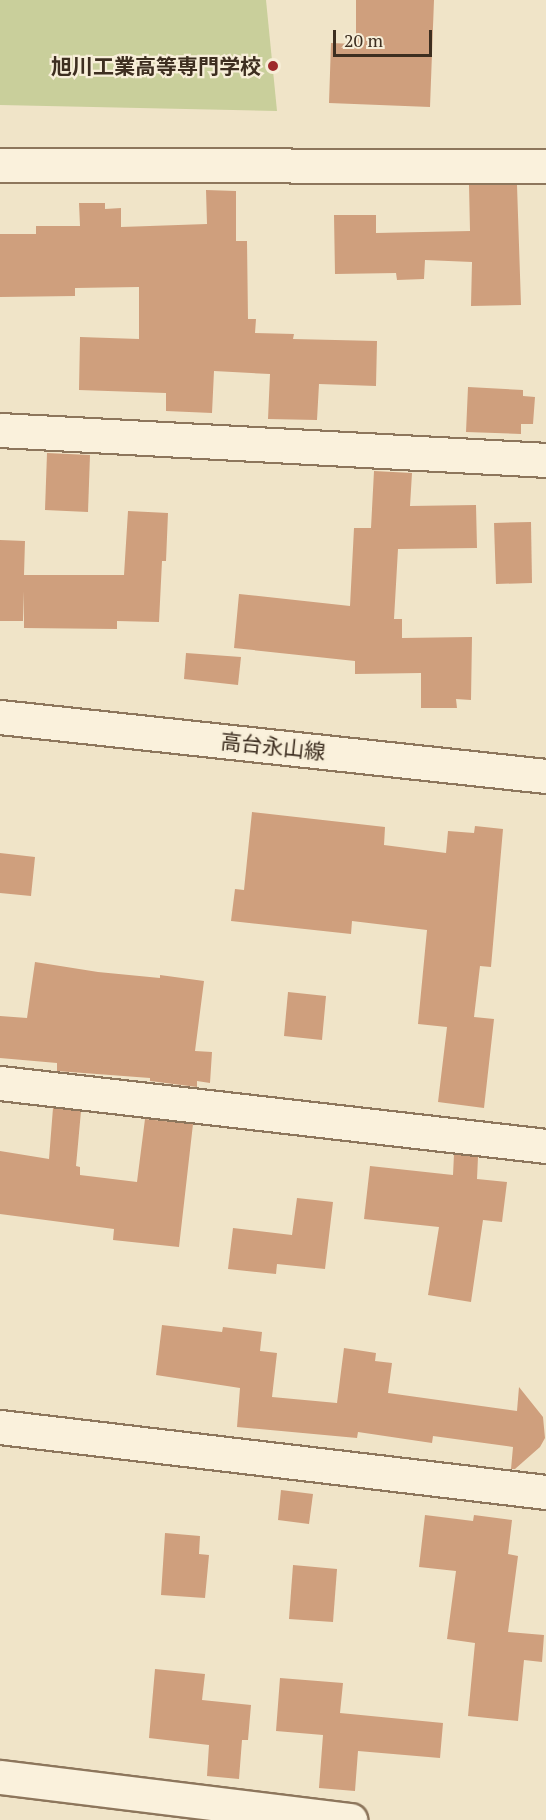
<!DOCTYPE html>
<meta charset="utf-8">
<style>
body{margin:0}
#map{position:relative;width:546px;height:1820px;overflow:hidden;background:#f0e4c8;font-family:"PT Serif","Noto Sans JP",serif}
div>[style]{position:absolute}
.green>*{inset:0;background:#c9cf9b}
.building>*{inset:0;background:#cf9f7d}
.roads{filter:drop-shadow(2px 0 #8d765c) drop-shadow(-2px 0 #8d765c) drop-shadow(0 2px #8d765c) drop-shadow(0 -2px #8d765c)}
.minor>*{height:33px;margin:-16.5px;padding:0 16.5px;transform-origin:16.5px;border-radius:16.5px;background:#faf1dc}
.tertiary>*{height:33px;margin:-16.5px;padding:0 16.5px;transform-origin:16.5px;border-radius:16.5px;background:#faf1dc}
.dots>*{width:16px;height:16px;translate:-50% -50%;box-sizing:border-box;border:3px solid #f7eed8;border-radius:50%}
span{translate:-50% -50%;white-space:nowrap;text-align:center;line-height:1.15;-webkit-text-stroke:4.5px #f7eed8;paint-order:stroke}
.poi-label{font-size:21px;color:#3d2e20;font-weight:700}
.right{translate:-100% -50%;text-align:right}
.street-label{font-size:21px;color:#3d2e20}
.scale{position:absolute;left:333px;top:30px;width:99px;height:27px;box-sizing:border-box;border:3px solid #3d2e20;border-top:0;padding-left:8px;font-size:18px;line-height:21px;white-space:nowrap;color:#3d2e20;-webkit-text-stroke:4px #f7eed8;paint-order:stroke}
</style>
<div id="map">
<div class="green">
<div style="clip-path:polygon(0 0,266px 0,277px 111px,0 105px)"></div>
</div>
<div class="building">
<div style="clip-path:polygon(356px 0,434px 0,430px 107px,329px 103px,331px 43px,356px 44px)"></div>
<div style="clip-path:polygon(469px 185px,517px 185px,521px 305px,471px 306px,472px 262px,425px 260px,424px 279px,397px 280px,396px 273px,335px 274px,334px 215px,376px 215px,376px 233px,470px 231px)"></div>
<div style="clip-path:polygon(206px 190px,236px 191px,236px 241px,247px 241px,248px 319px,256px 319px,255px 333px,294px 334px,293px 339px,377px 341px,376px 386px,319px 384px,317px 420px,268px 419px,270px 374px,214px 371px,212px 413px,166px 411px,166px 393px,79px 390px,80px 337px,139px 339px,139px 287px,75px 288px,75px 296px,0 297px,0 234px,36px 234px,36px 226px,80px 226px,79px 203px,105px 203px,105px 209px,121px 208px,121px 227px,207px 224px)"></div>
<div style="clip-path:polygon(468px 387px,523px 390px,523px 396px,535px 397px,533px 424px,521px 424px,521px 434px,466px 432px)"></div>
<div style="clip-path:polygon(47px 453px,90px 455px,88px 512px,45px 510px)"></div>
<div style="clip-path:polygon(374px 471px,412px 473px,410px 506px,476px 505px,477px 548px,398px 549px,394px 619px,402px 619px,402px 638px,472px 637px,471px 700px,456px 699px,457px 708px,421px 708px,421px 673px,355px 674px,355px 661px,234px 648px,239px 594px,350px 606px,354px 528px,371px 528px)"></div>
<div style="clip-path:polygon(128px 511px,168px 513px,166px 561px,162px 561px,159px 622px,117px 621px,117px 629px,24px 628px,24px 591px,23px 621px,0 621px,0 540px,25px 541px,24px 575px,124px 575px)"></div>
<div style="clip-path:polygon(531px 522px,532px 583px,496px 584px,494px 523px)"></div>
<div style="clip-path:polygon(186px 653px,241px 657px,238px 685px,184px 679px)"></div>
<div style="clip-path:polygon(252px 812px,385px 827px,384px 845px,446px 853px,448px 831px,474px 833px,475px 826px,503px 829px,491px 967px,480px 966px,474px 1017px,494px 1019px,484px 1108px,438px 1102px,447px 1027px,418px 1024px,427px 930px,352px 921px,351px 934px,231px 921px,235px 889px,244px 890px)"></div>
<div style="clip-path:polygon(0 853px,35px 857px,31px 896px,0 893px)"></div>
<div style="clip-path:polygon(35px 962px,98px 972px,160px 978px,160px 975px,204px 981px,195px 1051px,212px 1052px,210px 1083px,197px 1081px,197px 1087px,150px 1081px,150px 1078px,57px 1071px,57px 1063px,0 1058px,0 1016px,27px 1018px)"></div>
<div style="clip-path:polygon(288px 992px,326px 996px,322px 1040px,284px 1036px)"></div>
<div style="clip-path:polygon(53px 1108px,81px 1111px,76px 1166px,80px 1167px,80px 1175px,137px 1182px,145px 1119px,193px 1124px,179px 1247px,113px 1240px,114px 1229px,0 1214px,0 1151px,49px 1159px)"></div>
<div style="clip-path:polygon(454px 1154px,478px 1157px,477px 1179px,507px 1182px,502px 1222px,483px 1220px,471px 1302px,428px 1295px,439px 1227px,364px 1219px,370px 1166px,453px 1175px)"></div>
<div style="clip-path:polygon(297px 1198px,333px 1202px,325px 1269px,277px 1264px,276px 1274px,228px 1269px,233px 1228px,292px 1235px)"></div>
<div style="clip-path:polygon(162px 1325px,222px 1332px,223px 1327px,262px 1332px,260px 1351px,277px 1353px,272px 1397px,337px 1403px,344px 1348px,376px 1353px,375px 1361px,392px 1363px,388px 1393px,517px 1411px,519px 1387px,543px 1417px,545px 1438px,540px 1447px,515px 1469px,511px 1469px,513px 1447px,433px 1436px,432px 1443px,358px 1432px,357px 1438px,237px 1427px,240px 1388px,156px 1375px)"></div>
<div style="clip-path:polygon(281px 1490px,313px 1494px,309px 1524px,278px 1520px)"></div>
<div style="clip-path:polygon(425px 1515px,473px 1521px,474px 1515px,512px 1520px,508px 1554px,518px 1556px,508px 1632px,544px 1635px,542px 1662px,524px 1660px,518px 1721px,468px 1716px,475px 1643px,447px 1639px,456px 1571px,419px 1567px)"></div>
<div style="clip-path:polygon(165px 1533px,200px 1536px,199px 1554px,209px 1555px,205px 1598px,161px 1595px)"></div>
<div style="clip-path:polygon(293px 1565px,337px 1569px,333px 1622px,289px 1619px)"></div>
<div style="clip-path:polygon(155px 1669px,205px 1674px,202px 1700px,251px 1705px,248px 1740px,242px 1740px,239px 1779px,207px 1776px,209px 1745px,149px 1738px)"></div>
<div style="clip-path:polygon(280px 1678px,343px 1683px,340px 1713px,443px 1723px,440px 1758px,358px 1751px,355px 1791px,319px 1788px,323px 1735px,276px 1731px)"></div>
</div>
<div class="roads">
<div class="minor">
<div style="left:0;top:165px;width:546px;rotate:0.1deg"></div>
<div style="left:0;top:430px;width:547px;rotate:3.14deg"></div>
<div style="left:0;top:1083px;width:550px;rotate:6.58deg"></div>
<div style="left:0;top:1427px;width:550px;rotate:6.79deg"></div>
<div style="left:0;top:1777px;width:353px;rotate:7deg"></div>
</div>
<div class="tertiary">
<div style="left:0;top:717px;width:549px;rotate:6.17deg"></div>
</div>
</div>
<div class="dots">
<div style="left:273px;top:66px;background:#9e2a2b"></div>
</div>
<div class="poi-label">
<span class="right" style="left:261px;top:66px">旭川工業高等専門学校</span>
</div>
<div class="street-label">
<span style="left:273px;top:746px;rotate:6deg">高台永山線</span>
</div>
<div class="scale">20 m</div>
</div>
